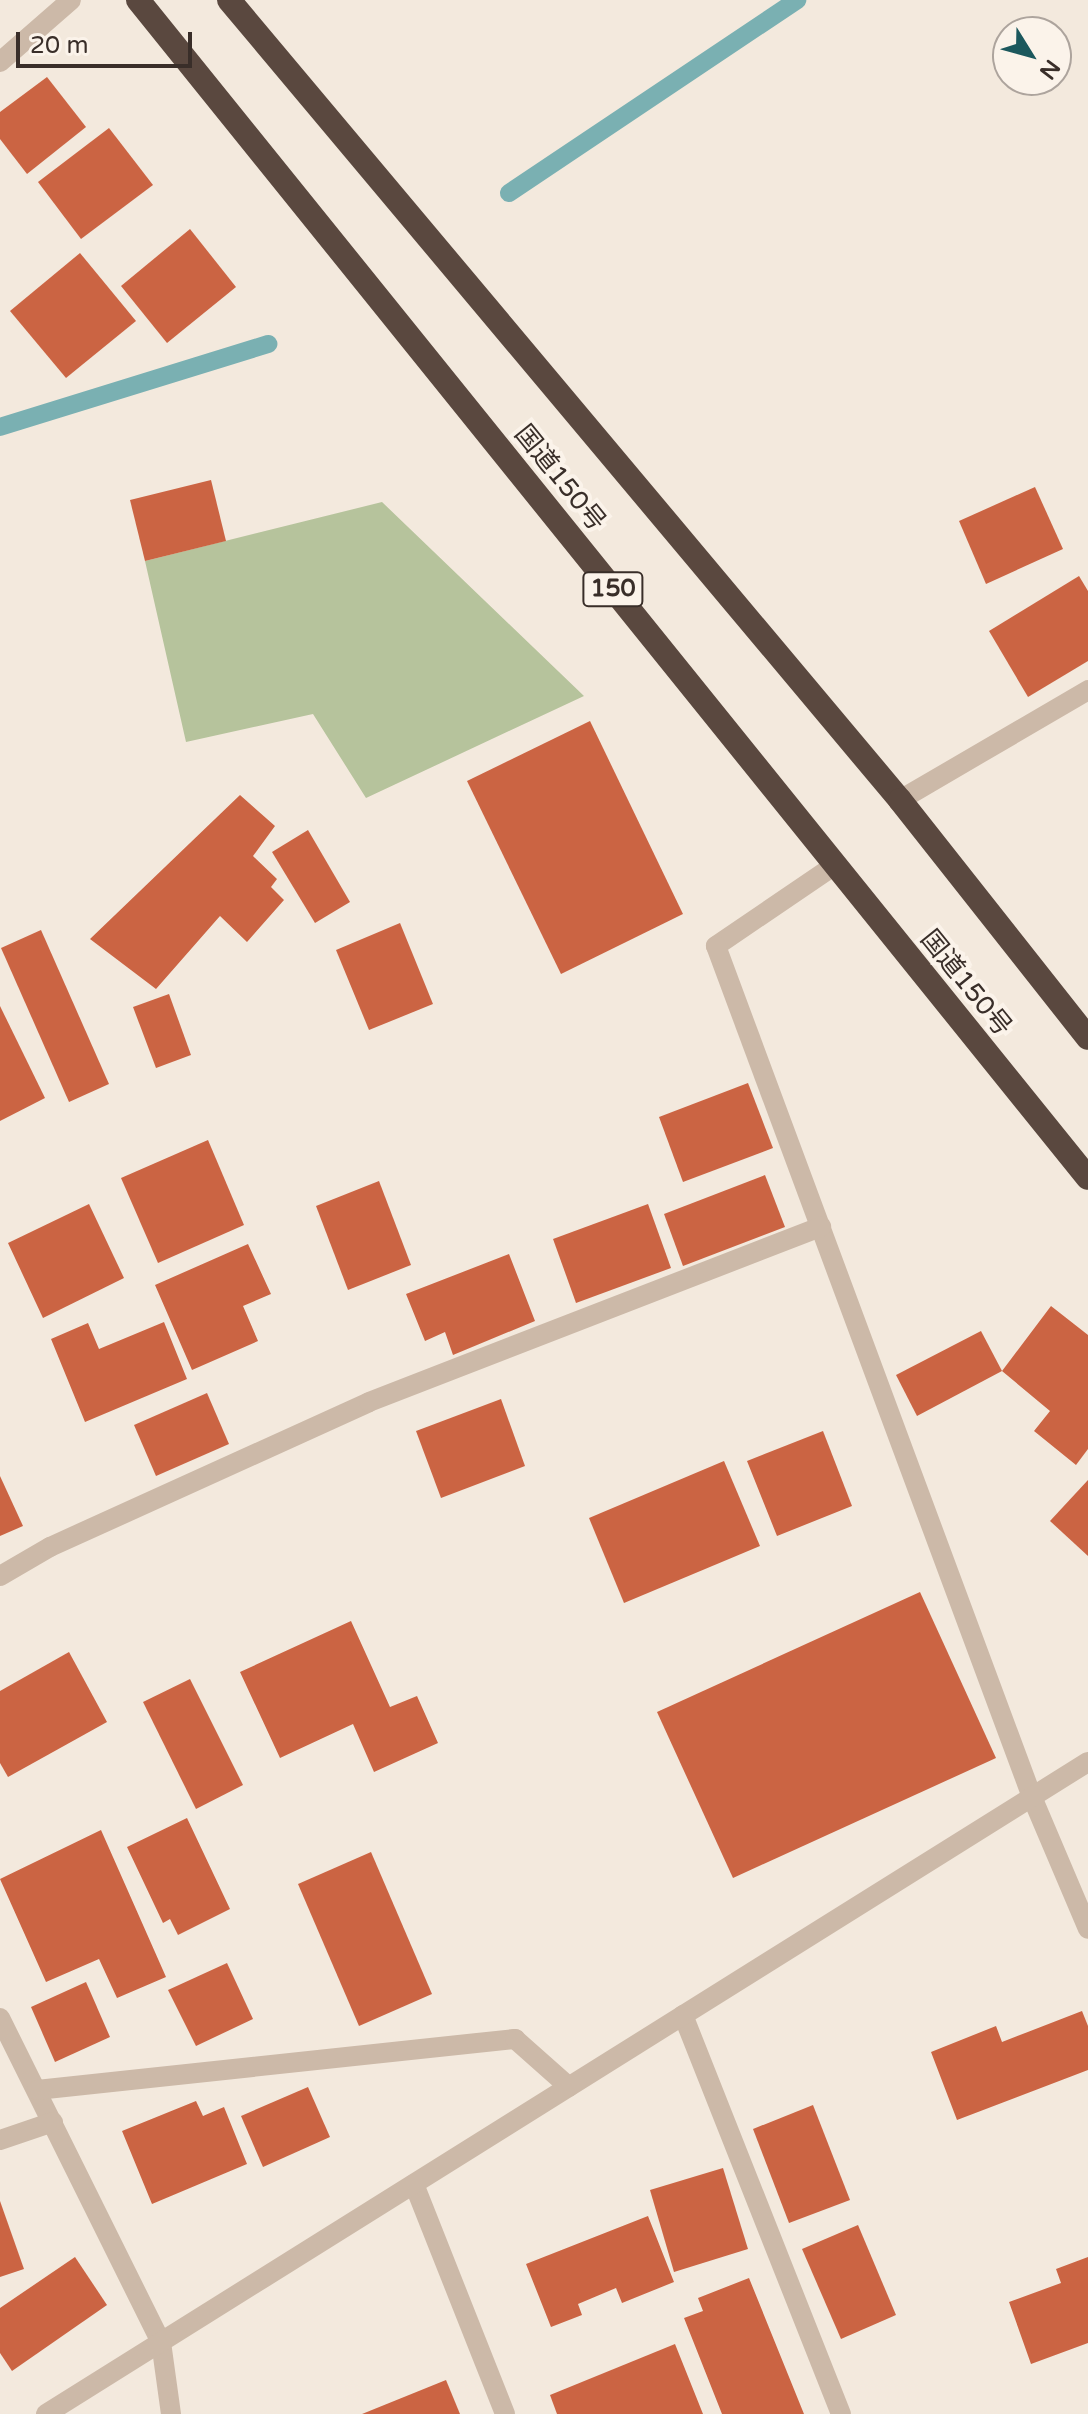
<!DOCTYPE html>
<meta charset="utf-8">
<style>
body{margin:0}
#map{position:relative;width:1088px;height:2414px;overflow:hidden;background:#f3e9dd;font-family:"Varela Round","Noto Sans JP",sans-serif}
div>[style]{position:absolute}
.green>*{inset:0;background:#b6c39c}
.stream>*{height:18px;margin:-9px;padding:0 9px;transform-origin:9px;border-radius:9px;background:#7ab0b2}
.building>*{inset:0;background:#cb6443}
.minor>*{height:20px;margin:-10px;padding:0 10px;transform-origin:10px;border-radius:10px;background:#ccb9a8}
.highway>*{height:24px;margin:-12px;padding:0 12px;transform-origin:12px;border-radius:12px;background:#5a483f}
span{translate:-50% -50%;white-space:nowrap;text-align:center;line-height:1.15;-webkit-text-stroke:8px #fbf3ea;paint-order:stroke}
.shield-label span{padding:2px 6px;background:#fbf3ea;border:2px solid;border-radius:6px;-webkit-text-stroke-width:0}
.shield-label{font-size:24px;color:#392e29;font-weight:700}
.street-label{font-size:26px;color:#392e29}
.north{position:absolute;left:992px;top:16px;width:80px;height:80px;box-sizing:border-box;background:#fbf3ea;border:2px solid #ada49d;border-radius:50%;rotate:127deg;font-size:22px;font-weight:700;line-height:32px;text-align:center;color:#392e29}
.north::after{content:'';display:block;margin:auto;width:28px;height:36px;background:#1c585d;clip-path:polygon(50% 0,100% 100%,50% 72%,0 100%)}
.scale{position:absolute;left:16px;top:32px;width:176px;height:36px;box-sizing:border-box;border:4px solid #392e29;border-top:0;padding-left:10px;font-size:24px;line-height:28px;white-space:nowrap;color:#392e29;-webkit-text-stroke:6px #fbf3ea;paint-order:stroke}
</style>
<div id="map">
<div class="green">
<div style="clip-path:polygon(382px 502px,584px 696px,366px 798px,313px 714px,186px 742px,145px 561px)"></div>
</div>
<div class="stream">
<div style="left:509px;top:193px;width:347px;rotate:-33.8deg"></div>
<div style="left:0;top:427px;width:281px;rotate:-17.2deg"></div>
</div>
<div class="building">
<div style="clip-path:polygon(47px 77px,86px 127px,27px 174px,0 139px,0 112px)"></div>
<div style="clip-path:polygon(109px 128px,153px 185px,81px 239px,38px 182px)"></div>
<div style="clip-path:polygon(190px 229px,236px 287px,167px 343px,121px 286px)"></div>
<div style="clip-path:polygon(80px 253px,136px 321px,66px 378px,10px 311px)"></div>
<div style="clip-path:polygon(211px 480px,226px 541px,145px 561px,130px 500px)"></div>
<div style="clip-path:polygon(1035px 487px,1063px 549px,986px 584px,959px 521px)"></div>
<div style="clip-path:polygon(1079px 576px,1088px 591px,1088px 661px,1028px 697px,989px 631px)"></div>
<div style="clip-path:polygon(590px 721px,683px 914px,561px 974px,467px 781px)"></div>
<div style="clip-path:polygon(240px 795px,275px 826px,253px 856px,277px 879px,271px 887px,284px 900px,247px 942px,220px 916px,156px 989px,90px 939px)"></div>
<div style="clip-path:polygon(308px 830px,350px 902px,315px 923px,272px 852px)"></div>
<div style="clip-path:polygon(400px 923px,433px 1004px,369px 1030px,336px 950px)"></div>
<div style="clip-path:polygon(41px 930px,109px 1084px,69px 1102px,1px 948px)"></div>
<div style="clip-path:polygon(169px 994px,191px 1055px,156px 1068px,133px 1007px)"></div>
<div style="clip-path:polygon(0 1006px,45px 1098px,0 1121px)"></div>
<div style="clip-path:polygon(748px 1083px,773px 1148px,683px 1182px,659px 1117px)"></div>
<div style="clip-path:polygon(208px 1140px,244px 1225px,158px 1263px,121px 1178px)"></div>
<div style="clip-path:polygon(765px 1175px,785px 1227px,683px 1266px,664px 1214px)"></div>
<div style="clip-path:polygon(379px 1181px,411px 1265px,348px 1290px,316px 1206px)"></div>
<div style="clip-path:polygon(89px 1204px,124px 1278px,43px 1318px,8px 1243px)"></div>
<div style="clip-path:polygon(648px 1204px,671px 1268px,576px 1303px,553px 1239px)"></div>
<div style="clip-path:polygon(248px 1244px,271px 1294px,243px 1306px,258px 1341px,192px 1370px,155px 1285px)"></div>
<div style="clip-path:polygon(509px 1254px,535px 1321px,453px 1355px,445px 1332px,425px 1341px,406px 1294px)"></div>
<div style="clip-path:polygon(1051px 1306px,1088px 1335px,1088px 1449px,1076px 1465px,1034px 1431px,1050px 1411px,1002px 1371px)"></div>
<div style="clip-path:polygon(164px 1322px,187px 1379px,85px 1422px,51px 1339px,88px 1323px,99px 1349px)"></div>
<div style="clip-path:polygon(981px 1331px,1002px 1371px,917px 1416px,896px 1375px)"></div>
<div style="clip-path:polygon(207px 1393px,229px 1444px,156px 1476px,134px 1425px)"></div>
<div style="clip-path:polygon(501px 1399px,525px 1466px,441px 1498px,416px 1431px)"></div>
<div style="clip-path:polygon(823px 1431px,852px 1506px,777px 1536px,747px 1461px)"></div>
<div style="clip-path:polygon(724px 1461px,760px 1546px,624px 1603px,589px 1518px)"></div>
<div style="clip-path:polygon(0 1476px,23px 1526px,0 1536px)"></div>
<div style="clip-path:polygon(1088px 1480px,1088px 1556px,1050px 1521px)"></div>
<div style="clip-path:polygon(920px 1592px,996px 1758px,733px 1878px,657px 1712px)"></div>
<div style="clip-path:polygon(351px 1621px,390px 1707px,417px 1696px,438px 1743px,374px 1772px,353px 1724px,280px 1758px,240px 1672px)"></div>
<div style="clip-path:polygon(69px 1652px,107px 1722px,8px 1777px,0 1763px,0 1691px)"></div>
<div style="clip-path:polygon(190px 1679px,243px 1785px,196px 1809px,143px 1702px)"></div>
<div style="clip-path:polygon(187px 1818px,230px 1909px,178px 1935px,170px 1919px,163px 1923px,127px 1847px)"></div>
<div style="clip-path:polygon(101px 1830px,166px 1977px,117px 1998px,99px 1959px,46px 1982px,0 1879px)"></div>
<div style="clip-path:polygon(371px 1852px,432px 1994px,359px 2026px,298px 1884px)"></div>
<div style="clip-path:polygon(227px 1963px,253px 2019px,196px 2046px,168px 1990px)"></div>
<div style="clip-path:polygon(86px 1982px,110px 2037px,55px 2062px,31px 2007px)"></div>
<div style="clip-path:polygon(1082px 2011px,1088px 2026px,1088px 2070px,957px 2120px,931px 2052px,996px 2026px,1002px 2042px)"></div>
<div style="clip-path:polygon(308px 2087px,330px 2137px,263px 2167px,241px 2116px)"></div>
<div style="clip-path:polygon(196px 2101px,203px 2116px,224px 2107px,247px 2164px,152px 2204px,122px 2131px)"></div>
<div style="clip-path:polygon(813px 2105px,850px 2200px,789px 2223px,753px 2129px)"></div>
<div style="clip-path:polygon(723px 2168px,748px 2249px,674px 2272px,650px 2190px)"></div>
<div style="clip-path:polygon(0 2201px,24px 2269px,0 2277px)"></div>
<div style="clip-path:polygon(648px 2216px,674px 2282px,622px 2303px,616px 2288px,578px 2304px,582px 2315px,551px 2327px,526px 2264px)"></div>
<div style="clip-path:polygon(858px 2225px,896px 2315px,841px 2339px,802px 2249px)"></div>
<div style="clip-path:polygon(75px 2257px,107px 2305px,12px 2371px,0 2353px,0 2308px)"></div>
<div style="clip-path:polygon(1088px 2257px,1088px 2343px,1031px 2364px,1009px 2302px,1061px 2283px,1056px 2269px)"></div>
<div style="clip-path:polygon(749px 2278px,804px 2414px,722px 2414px,684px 2318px,703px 2311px,698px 2298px)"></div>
<div style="clip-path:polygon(675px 2344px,703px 2414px,557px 2414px,550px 2395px)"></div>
<div style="clip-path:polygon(446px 2380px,460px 2414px,362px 2414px)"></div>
</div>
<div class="minor">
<div style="left:0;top:62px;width:94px;rotate:-41.1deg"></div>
<div style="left:900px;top:800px;width:218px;rotate:-30.3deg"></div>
<div style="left:835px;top:865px;width:144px;rotate:145.8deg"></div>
<div style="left:716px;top:946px;width:908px;rotate:69.63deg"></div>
<div style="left:1032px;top:1797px;width:143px;rotate:67deg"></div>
<div style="left:0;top:1576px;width:58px;rotate:-30.1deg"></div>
<div style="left:50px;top:1547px;width:350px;rotate:-24.4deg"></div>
<div style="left:369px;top:1402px;width:485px;rotate:-21.2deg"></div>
<div style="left:683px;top:2015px;width:429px;rotate:68.4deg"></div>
<div style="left:0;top:2018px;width:362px;rotate:63.6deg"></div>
<div style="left:161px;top:2342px;width:73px;rotate:82.1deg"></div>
<div style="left:37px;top:2090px;width:481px;rotate:-6.1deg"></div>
<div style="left:515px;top:2039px;width:72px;rotate:41.6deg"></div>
<div style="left:0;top:2140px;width:56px;rotate:-18.8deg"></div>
<div style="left:414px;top:2184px;width:247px;rotate:68.4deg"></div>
<div style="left:46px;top:2414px;width:1229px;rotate:-32.04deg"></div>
</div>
<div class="highway">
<div style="left:138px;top:0;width:1513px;rotate:51.12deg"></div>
<div style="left:229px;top:0;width:1044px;rotate:50.01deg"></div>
<div style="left:900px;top:800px;width:303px;rotate:51.7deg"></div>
</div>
<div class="shield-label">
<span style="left:613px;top:589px">150</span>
</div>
<div class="street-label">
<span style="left:560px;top:478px;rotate:51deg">国道150号</span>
<span style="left:966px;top:983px;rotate:51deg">国道150号</span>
</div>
<div class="north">N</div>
<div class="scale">20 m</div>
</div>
